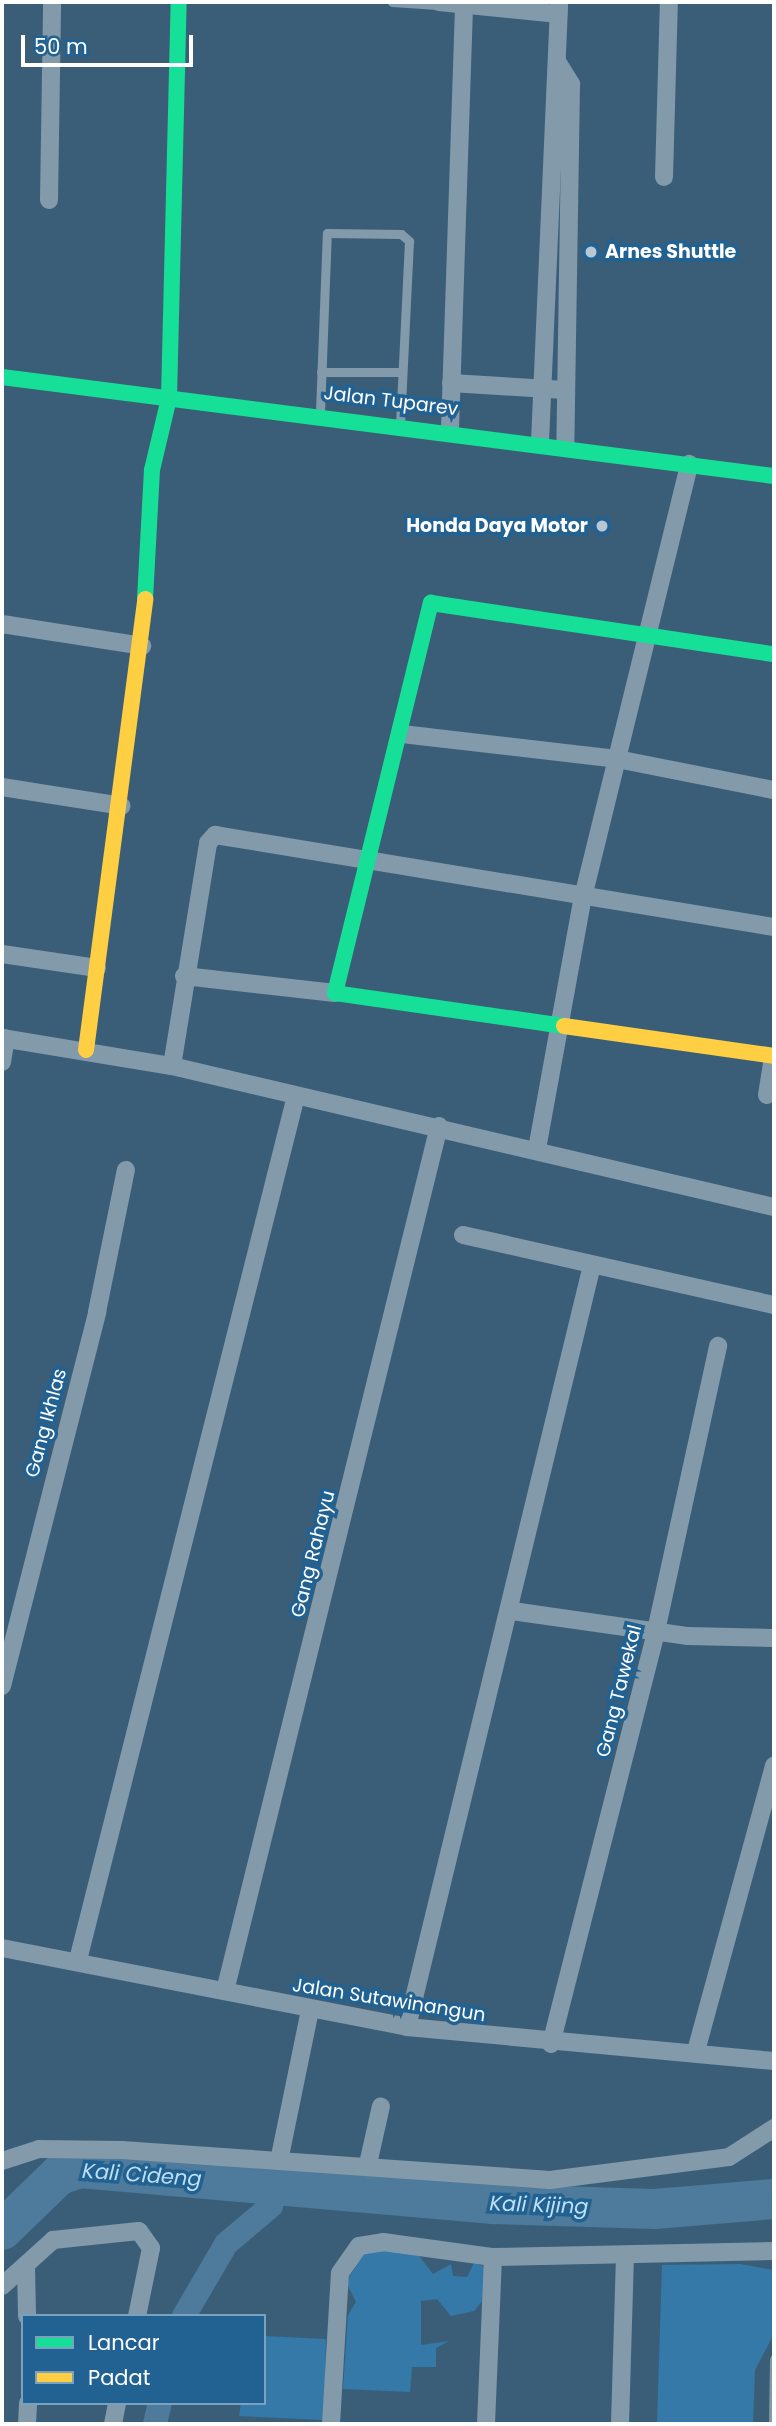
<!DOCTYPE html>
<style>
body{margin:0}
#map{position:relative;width:776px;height:2426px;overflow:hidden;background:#3b5e78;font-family:Poppins,sans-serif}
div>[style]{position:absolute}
.green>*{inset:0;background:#3579a8}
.canal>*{height:24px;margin:-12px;padding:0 12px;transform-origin:12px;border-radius:12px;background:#4e7a9b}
.river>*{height:40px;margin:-20px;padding:0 20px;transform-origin:20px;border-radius:20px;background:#4e7a9b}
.lane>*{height:9px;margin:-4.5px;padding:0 4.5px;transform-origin:4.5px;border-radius:4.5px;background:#839aab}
.street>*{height:18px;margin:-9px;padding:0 9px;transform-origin:9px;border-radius:9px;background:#839aab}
.fast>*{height:16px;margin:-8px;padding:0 8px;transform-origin:8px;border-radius:8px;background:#16e098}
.slow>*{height:16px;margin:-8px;padding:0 8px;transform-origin:8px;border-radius:8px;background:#ffcf43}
.dots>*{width:19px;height:19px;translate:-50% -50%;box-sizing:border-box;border:4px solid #216292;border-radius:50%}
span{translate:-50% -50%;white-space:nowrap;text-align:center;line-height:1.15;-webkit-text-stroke:7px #216292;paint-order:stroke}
.poi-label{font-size:19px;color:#fff;font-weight:700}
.left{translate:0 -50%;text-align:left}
.right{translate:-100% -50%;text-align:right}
.street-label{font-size:19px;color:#fff}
.water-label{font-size:21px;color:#bfdff4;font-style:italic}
.frame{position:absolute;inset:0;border:4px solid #fff;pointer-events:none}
.legend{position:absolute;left:21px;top:2314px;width:245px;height:91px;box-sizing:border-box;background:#216292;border:2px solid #7aa1be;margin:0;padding:9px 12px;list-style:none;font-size:21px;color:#fff}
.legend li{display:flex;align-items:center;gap:14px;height:35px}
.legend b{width:35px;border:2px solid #7aa1be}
.scale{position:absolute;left:21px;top:35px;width:172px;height:32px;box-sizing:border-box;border:4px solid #fff;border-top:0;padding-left:9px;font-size:21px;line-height:24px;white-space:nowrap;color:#fff;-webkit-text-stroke:5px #216292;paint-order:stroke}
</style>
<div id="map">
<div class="green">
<div style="clip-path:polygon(367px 2249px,417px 2253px,433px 2274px,451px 2264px,453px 2276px,467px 2277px,474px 2263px,486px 2267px,484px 2299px,474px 2311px,451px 2316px,437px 2299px,421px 2301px,421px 2345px,449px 2341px,436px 2348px,436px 2367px,412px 2367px,410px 2392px,343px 2389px,348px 2315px,356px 2302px,346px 2282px)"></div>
<div style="clip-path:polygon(740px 2264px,774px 2270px,774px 2334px,755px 2370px,753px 2424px,657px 2424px,662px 2265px)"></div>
<div style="clip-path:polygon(264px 2336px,326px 2339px,324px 2420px,239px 2416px,241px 2403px,264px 2403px)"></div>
</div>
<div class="canal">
<div style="left:184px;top:2316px;width:83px;rotate:-59.7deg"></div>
<div style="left:226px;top:2244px;width:59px;rotate:-40.2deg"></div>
<div style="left:155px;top:2424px;width:22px;rotate:-77deg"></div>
</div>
<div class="river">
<div style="left:2px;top:2230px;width:79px;rotate:-44deg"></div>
<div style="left:59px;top:2175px;width:22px;rotate:-18deg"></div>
<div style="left:80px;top:2168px;width:415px;rotate:5deg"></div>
<div style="left:493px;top:2204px;width:162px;rotate:1.8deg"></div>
<div style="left:655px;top:2209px;width:119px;rotate:-4.8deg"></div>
</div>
<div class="lane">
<div style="left:392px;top:2px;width:46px;rotate:3.7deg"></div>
<div style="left:321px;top:372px;width:81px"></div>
<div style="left:320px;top:412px;width:179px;rotate:-87.8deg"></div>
<div style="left:327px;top:233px;width:74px;rotate:0.8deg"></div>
<div style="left:401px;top:234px;width:11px;rotate:41deg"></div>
<div style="left:409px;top:241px;width:182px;rotate:92.8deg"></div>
<div style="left:773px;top:2424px;width:65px;rotate:-89.1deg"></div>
</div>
<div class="street">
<div style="left:439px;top:2px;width:120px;rotate:5.8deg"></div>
<div style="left:558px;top:63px;width:25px;rotate:58deg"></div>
<div style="left:571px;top:84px;width:362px;rotate:90.9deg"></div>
<div style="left:664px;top:177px;width:175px;rotate:-88.4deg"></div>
<div style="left:49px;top:200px;width:198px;rotate:-89.1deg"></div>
<div style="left:451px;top:383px;width:114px;rotate:3.5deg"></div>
<div style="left:450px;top:429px;width:422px;rotate:-88.1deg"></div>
<div style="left:540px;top:442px;width:440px;rotate:-87.5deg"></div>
<div style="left:2px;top:624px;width:142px;rotate:8.9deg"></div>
<div style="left:402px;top:734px;width:216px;rotate:6.6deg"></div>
<div style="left:617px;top:759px;width:160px;rotate:11.2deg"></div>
<div style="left:2px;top:787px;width:121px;rotate:9deg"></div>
<div style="left:2px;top:954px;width:96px;rotate:8.4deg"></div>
<div style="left:184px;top:976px;width:152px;rotate:6.4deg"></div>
<div style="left:2px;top:1038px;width:172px;rotate:9.4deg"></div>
<div style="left:172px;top:1066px;width:618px;rotate:13.18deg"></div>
<div style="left:2px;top:1062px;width:24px;rotate:-81deg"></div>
<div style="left:172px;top:1066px;width:226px;rotate:-80.8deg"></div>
<div style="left:208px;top:843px;width:11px;rotate:-49deg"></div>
<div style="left:215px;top:835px;width:567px;rotate:9.35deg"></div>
<div style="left:767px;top:1095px;width:39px;rotate:-81deg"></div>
<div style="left:537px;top:1149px;width:256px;rotate:-79.7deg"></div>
<div style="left:583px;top:897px;width:446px;rotate:-76.2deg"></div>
<div style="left:463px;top:1235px;width:319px;rotate:12.7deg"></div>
<div style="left:512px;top:1611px;width:178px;rotate:8.1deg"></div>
<div style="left:688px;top:1636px;width:86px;rotate:1.3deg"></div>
<div style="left:2px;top:1686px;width:386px;rotate:-75.7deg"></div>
<div style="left:97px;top:1312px;width:145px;rotate:-78.5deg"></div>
<div style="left:2px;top:1948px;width:413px;rotate:11deg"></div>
<div style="left:407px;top:2027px;width:369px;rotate:5.3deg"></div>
<div style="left:78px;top:1960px;width:891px;rotate:-75.84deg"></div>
<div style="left:225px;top:1991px;width:891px;rotate:-76.1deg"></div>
<div style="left:407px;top:2027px;width:784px;rotate:-76.35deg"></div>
<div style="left:551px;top:2044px;width:426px;rotate:-75.7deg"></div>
<div style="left:656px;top:1631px;width:292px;rotate:-77.7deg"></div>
<div style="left:696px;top:2051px;width:296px;rotate:-74.7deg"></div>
<div style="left:2px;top:2161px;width:39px;rotate:-18deg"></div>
<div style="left:39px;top:2149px;width:83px;rotate:0.7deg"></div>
<div style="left:122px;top:2150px;width:429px;rotate:4deg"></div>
<div style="left:550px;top:2180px;width:180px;rotate:-7.3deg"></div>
<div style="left:729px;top:2157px;width:54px;rotate:-32.8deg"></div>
<div style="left:279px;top:2161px;width:154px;rotate:-78.4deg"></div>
<div style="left:368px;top:2164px;width:59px;rotate:-77.4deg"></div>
<div style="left:26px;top:2267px;width:49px;rotate:88.8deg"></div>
<div style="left:2px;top:2286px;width:69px;rotate:-42deg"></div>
<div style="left:53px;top:2240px;width:86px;rotate:-6deg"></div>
<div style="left:139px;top:2231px;width:21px;rotate:55deg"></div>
<div style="left:151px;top:2248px;width:69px;rotate:101.6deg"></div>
<div style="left:27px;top:2424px;width:21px;rotate:-87deg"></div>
<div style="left:113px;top:2424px;width:21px;rotate:-79deg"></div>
<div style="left:331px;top:2424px;width:151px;rotate:-86.6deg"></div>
<div style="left:340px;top:2273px;width:33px;rotate:-55deg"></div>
<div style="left:359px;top:2246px;width:24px;rotate:-9deg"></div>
<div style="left:383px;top:2242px;width:111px;rotate:7.8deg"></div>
<div style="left:493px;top:2257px;width:281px;rotate:-1.2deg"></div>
<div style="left:486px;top:2424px;width:167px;rotate:-87.6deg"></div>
<div style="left:620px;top:2424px;width:167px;rotate:-88.3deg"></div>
</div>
<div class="fast">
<div style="left:2px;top:377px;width:778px;rotate:7.31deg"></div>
<div style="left:145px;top:599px;width:129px;rotate:-86.9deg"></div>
<div style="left:152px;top:470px;width:74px;rotate:-76.7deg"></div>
<div style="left:169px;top:398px;width:396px;rotate:-88.6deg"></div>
<div style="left:564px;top:1026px;width:231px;rotate:-171.8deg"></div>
<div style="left:335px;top:993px;width:402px;rotate:-76.2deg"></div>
<div style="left:431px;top:603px;width:347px;rotate:8.5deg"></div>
</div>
<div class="slow">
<div style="left:564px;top:1026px;width:212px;rotate:8.1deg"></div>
<div style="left:86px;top:1050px;width:455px;rotate:-82.5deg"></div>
</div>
<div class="dots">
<div style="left:591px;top:252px;background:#bac7d0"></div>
<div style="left:602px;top:526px;background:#bac7d0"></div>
</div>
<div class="poi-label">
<span class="left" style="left:605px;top:252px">Arnes Shuttle</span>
<span class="right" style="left:588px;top:526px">Honda Daya Motor</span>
</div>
<div class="street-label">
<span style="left:391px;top:401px;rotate:7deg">Jalan Tuparev</span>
<span style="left:46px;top:1423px;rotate:-75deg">Gang Ikhlas</span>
<span style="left:313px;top:1554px;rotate:-76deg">Gang Rahayu</span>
<span style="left:619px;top:1691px;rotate:-76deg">Gang Tawekal</span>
<span style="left:389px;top:2000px;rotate:9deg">Jalan Sutawinangun</span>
</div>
<div class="water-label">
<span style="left:142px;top:2175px;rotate:4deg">Kali Cideng</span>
<span style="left:539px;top:2205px;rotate:2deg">Kali Kijing</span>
</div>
<div class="frame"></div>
<ul class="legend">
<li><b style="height:9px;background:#16e098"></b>Lancar</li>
<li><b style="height:9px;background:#ffcf43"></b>Padat</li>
</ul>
<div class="scale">50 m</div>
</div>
